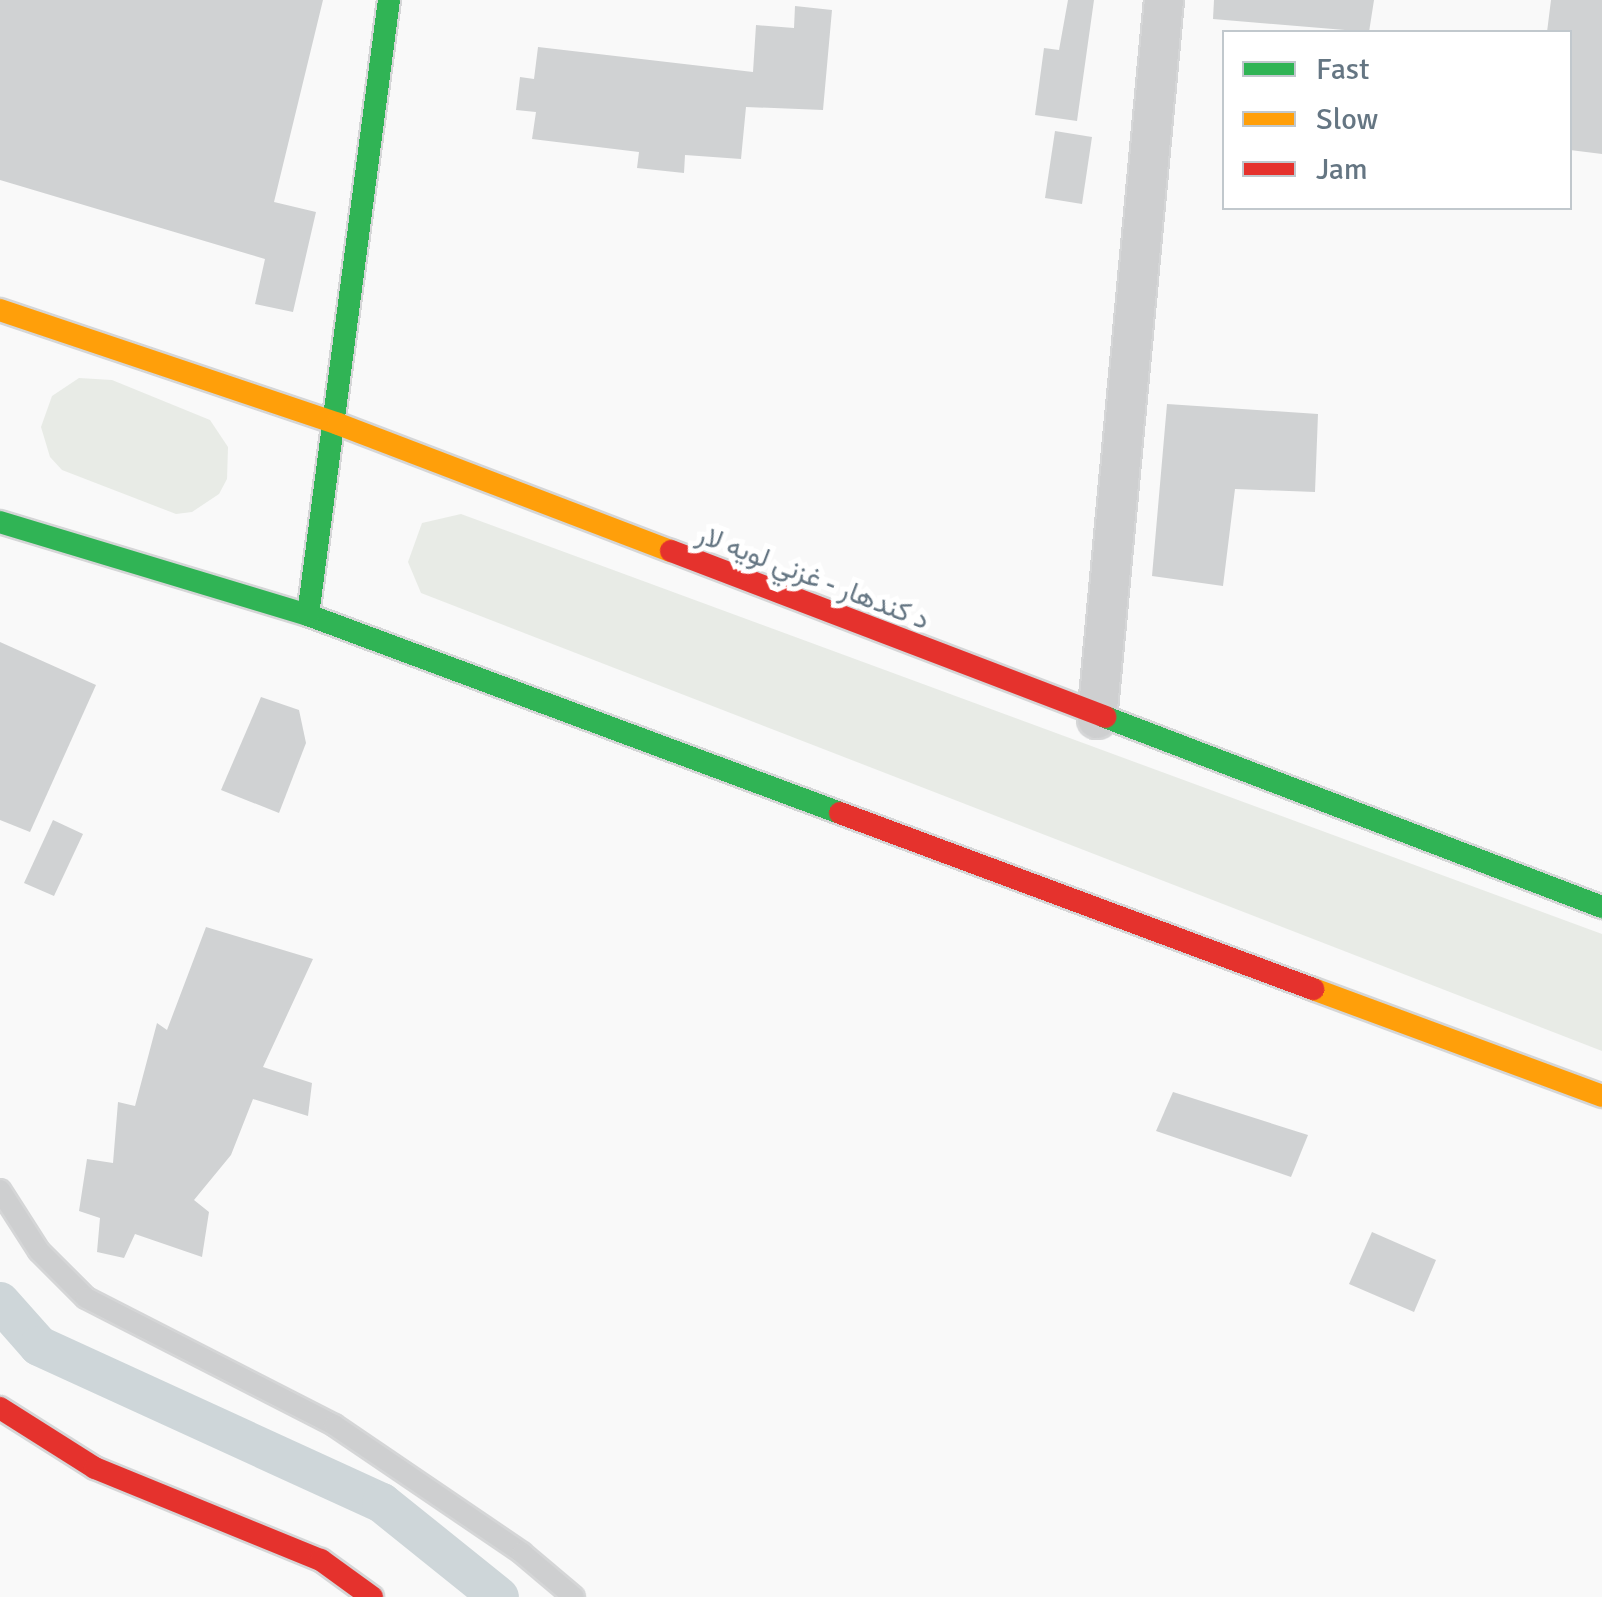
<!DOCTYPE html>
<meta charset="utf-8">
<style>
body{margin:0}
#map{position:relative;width:1602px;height:1597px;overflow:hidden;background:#f9f9f9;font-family:Signika,Vazirmatn,sans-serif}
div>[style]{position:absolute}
.green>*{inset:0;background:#e8ebe6}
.canal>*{height:40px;margin:-20px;padding:0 20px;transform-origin:20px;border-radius:20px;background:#ced6d9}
.building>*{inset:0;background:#d0d2d3}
.roads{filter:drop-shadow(2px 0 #d5d6d7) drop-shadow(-2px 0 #d5d6d7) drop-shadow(0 2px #d5d6d7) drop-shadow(0 -2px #d5d6d7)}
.lane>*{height:20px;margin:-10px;padding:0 10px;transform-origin:10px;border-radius:10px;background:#cecfd0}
.street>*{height:38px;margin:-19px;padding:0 19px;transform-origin:19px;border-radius:19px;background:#cecfd0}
.fast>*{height:22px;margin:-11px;padding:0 11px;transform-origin:11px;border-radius:11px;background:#30b455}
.slow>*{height:22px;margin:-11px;padding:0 11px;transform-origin:11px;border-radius:11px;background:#ff9f0a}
.jam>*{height:22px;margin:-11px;padding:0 11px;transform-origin:11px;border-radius:11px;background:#e5322d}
span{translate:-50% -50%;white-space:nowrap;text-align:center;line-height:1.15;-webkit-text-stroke:10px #fff;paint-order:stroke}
.street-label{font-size:28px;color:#657683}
.legend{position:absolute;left:1222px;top:30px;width:350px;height:180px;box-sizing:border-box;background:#fff;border:2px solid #c1c8cd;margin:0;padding:12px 18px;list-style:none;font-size:30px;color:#657683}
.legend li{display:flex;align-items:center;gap:20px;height:50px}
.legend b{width:50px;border:2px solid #c1c8cd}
</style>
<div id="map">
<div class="green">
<div style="clip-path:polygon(79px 378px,112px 380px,210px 420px,228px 447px,227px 479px,219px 494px,192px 512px,176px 514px,62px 470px,50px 457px,41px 427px,52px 396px)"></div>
<div style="clip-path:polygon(461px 514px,1602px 934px,1602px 1051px,421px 593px,408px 562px,422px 523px)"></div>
</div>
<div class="canal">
<div style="left:0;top:1302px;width:59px;rotate:48.4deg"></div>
<div style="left:39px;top:1346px;width:377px;rotate:24.6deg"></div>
<div style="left:382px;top:1503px;width:150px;rotate:38.8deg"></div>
</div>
<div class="building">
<div style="clip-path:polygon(0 0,323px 0,274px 202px,316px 212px,293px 312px,255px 304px,265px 259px,0 180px)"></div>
<div style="clip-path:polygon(1068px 0,1094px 0,1077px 121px,1035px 115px,1044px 48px,1059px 50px)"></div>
<div style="clip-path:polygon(1214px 0,1374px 0,1369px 32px,1213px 19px)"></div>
<div style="clip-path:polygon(1551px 0,1602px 0,1602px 154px,1570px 150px,1570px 32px,1547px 32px)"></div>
<div style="clip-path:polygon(795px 6px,832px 10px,823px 110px,746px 107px,741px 159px,685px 155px,684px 173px,637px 168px,639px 152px,532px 139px,536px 112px,516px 110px,520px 77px,534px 79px,538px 47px,753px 72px,756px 25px,794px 28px)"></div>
<div style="clip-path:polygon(1055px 131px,1092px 137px,1082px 204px,1045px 198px)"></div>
<div style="clip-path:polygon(1167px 404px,1318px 414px,1315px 492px,1235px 489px,1223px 586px,1152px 576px)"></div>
<div style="clip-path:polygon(0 642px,96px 685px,30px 832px,0 820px)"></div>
<div style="clip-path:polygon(261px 697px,299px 710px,306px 743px,279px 813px,221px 790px)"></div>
<div style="clip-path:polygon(53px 820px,83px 834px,54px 896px,24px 883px)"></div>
<div style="clip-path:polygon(206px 927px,313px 959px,263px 1067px,312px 1083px,308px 1116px,253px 1099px,231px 1155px,194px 1200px,209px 1212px,202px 1257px,135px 1234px,124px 1258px,97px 1252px,100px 1218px,79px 1211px,87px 1159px,113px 1163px,118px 1102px,135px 1106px,157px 1023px,167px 1030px)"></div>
<div style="clip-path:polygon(1173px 1092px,1308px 1135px,1291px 1177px,1156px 1131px)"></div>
<div style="clip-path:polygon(1372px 1232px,1436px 1260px,1414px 1312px,1349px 1284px)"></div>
</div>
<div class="roads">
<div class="lane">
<div style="left:0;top:1190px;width:72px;rotate:57.4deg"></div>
<div style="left:39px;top:1251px;width:66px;rotate:45deg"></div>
<div style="left:86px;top:1298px;width:279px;rotate:27.1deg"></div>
<div style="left:334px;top:1425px;width:227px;rotate:34.2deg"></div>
<div style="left:522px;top:1553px;width:68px;rotate:40.2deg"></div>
</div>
<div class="street">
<div style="left:1097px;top:719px;width:722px;rotate:-84.68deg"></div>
</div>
<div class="fast">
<div style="left:0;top:522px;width:322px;rotate:16.8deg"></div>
<div style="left:308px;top:615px;width:568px;rotate:20.41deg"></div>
<div style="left:308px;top:615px;width:620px;rotate:-82.5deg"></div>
<div style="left:1105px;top:717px;width:532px;rotate:20.92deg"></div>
</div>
<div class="slow">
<div style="left:0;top:310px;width:357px;rotate:18.6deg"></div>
<div style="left:338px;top:424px;width:356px;rotate:20.9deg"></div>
<div style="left:1313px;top:989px;width:308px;rotate:20.3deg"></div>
</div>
<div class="jam">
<div style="left:671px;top:551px;width:465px;rotate:20.9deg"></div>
<div style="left:840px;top:813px;width:505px;rotate:20.41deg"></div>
<div style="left:0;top:1408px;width:112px;rotate:32.3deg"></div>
<div style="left:95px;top:1468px;width:244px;rotate:22.2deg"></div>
<div style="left:321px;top:1560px;width:63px;rotate:36deg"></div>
</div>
</div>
<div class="street-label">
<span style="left:813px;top:577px;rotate:21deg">د کندهار - غزني لويه لار</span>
</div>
<ul class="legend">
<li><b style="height:12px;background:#30b455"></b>Fast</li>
<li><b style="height:12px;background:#ff9f0a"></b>Slow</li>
<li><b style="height:12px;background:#e5322d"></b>Jam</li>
</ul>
</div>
